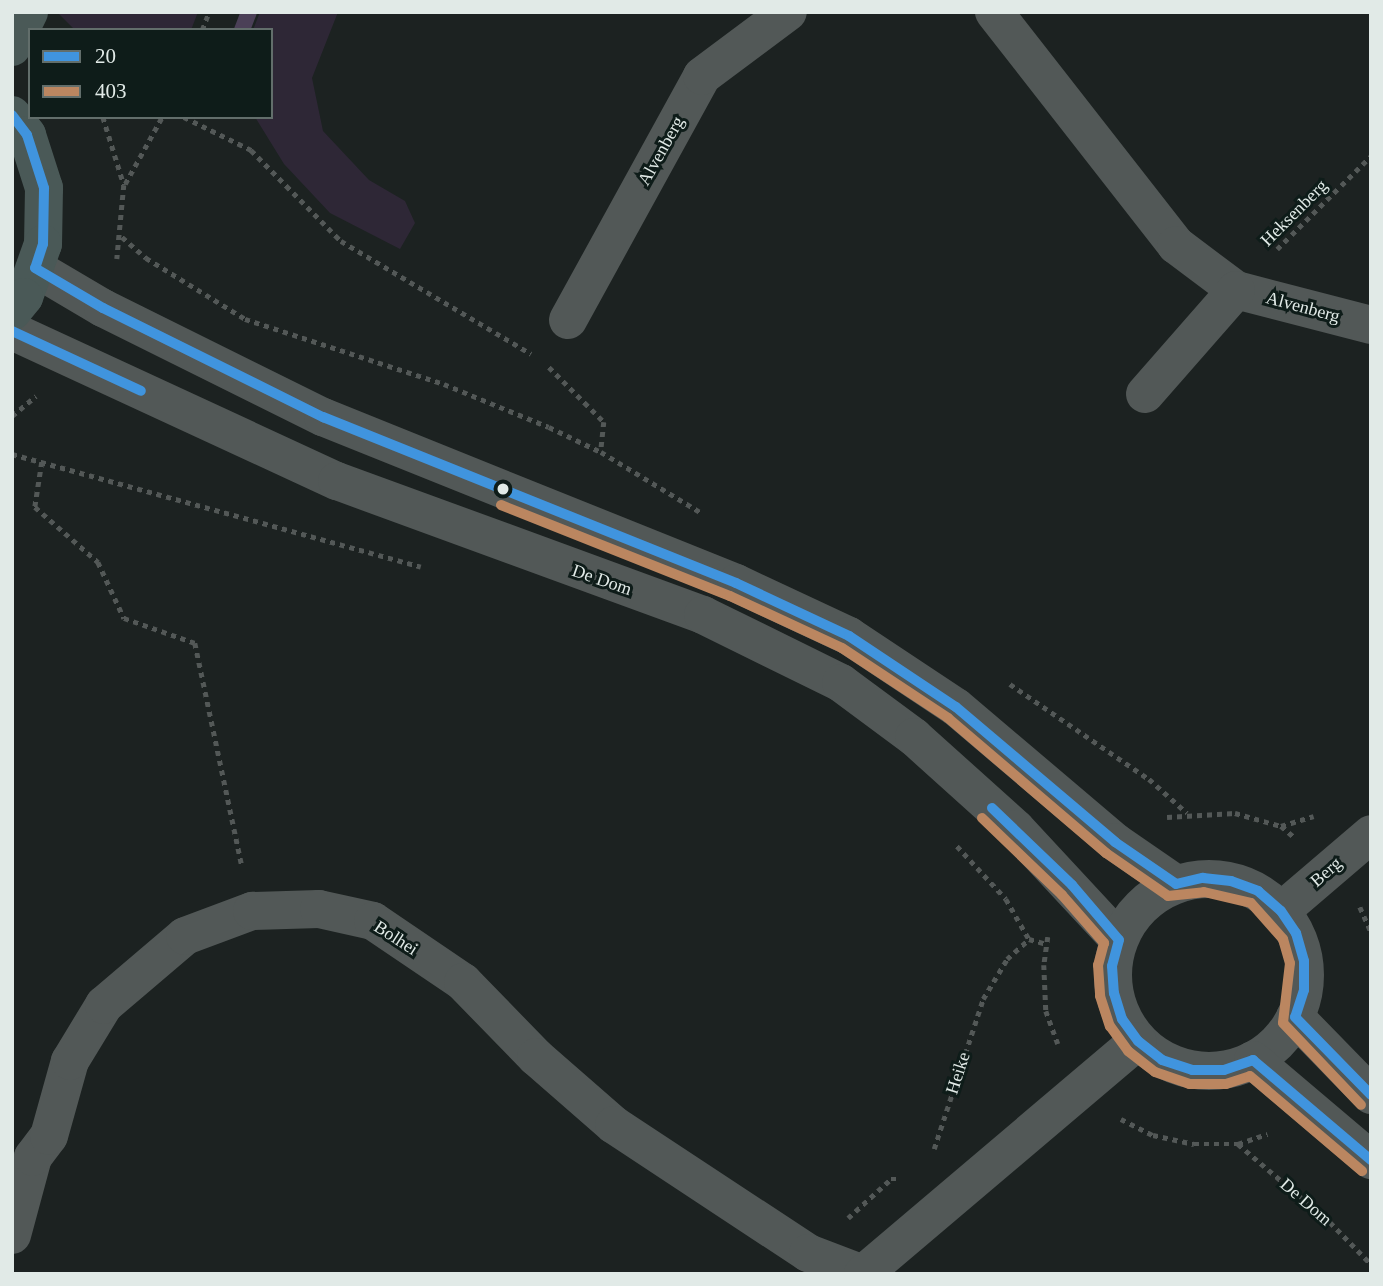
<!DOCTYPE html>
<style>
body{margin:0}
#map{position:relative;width:1383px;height:1286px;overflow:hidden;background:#1c2221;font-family:"Times New Roman",serif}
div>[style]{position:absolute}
.green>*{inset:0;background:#2e2736}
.stream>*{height:16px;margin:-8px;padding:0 8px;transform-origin:8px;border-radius:8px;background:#4b4057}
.path>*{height:4.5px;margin-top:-2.25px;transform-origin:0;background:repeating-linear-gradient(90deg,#535857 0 5px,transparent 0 10px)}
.minor>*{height:38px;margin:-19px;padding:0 19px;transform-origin:19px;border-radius:19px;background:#525857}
.minor>.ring{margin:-19px;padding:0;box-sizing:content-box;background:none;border:38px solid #525857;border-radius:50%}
.major>*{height:38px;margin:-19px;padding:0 19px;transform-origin:19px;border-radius:19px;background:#4a5957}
.bus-1>*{height:10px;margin:-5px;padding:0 5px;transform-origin:5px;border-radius:5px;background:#4094de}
.bus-2>*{height:10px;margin:-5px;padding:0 5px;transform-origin:5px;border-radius:5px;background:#bb8660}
.dots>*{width:19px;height:19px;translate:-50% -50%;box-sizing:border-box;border:4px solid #0e1c19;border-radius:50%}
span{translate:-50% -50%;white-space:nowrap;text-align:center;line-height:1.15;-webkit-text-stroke:6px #0e1c19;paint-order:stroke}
.street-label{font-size:18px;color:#e1eae7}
.frame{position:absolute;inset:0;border:14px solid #e1eae7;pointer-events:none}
.legend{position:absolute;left:28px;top:28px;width:245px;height:91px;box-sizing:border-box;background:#0e1c19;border:2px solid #626e6b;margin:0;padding:9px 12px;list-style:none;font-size:21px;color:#e1eae7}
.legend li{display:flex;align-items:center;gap:14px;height:35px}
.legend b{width:35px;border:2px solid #626e6b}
</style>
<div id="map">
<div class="green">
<div style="clip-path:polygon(57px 12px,198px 12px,191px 30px,75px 30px)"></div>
<div style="clip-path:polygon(260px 12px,338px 12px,312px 78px,323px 131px,369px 180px,405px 201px,415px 223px,400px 249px,330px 213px,284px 164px,255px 117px,271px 117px,271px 30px,253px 30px)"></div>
</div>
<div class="stream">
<div style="left:242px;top:30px;width:19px;rotate:-69deg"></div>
</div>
<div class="path">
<div style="left:202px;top:30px;width:19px;rotate:-69deg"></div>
<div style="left:103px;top:117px;width:71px;rotate:72.8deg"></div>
<div style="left:124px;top:185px;width:74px;rotate:95.4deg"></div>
<div style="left:184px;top:117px;width:75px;rotate:26.2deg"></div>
<div style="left:251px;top:150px;width:128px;rotate:45.3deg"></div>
<div style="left:341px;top:241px;width:221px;rotate:30.7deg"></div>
<div style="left:125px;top:184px;width:77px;rotate:-61.1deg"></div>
<div style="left:122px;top:237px;width:32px;rotate:41deg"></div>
<div style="left:146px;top:258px;width:116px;rotate:31.6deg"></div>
<div style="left:245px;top:319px;width:209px;rotate:18.1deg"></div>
<div style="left:444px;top:384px;width:113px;rotate:22.3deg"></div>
<div style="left:549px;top:427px;width:58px;rotate:25.7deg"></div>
<div style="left:601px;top:452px;width:116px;rotate:31.2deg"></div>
<div style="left:1277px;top:249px;width:132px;rotate:-44.7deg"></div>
<div style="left:549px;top:367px;width:78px;rotate:45deg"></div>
<div style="left:604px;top:422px;width:30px;rotate:96deg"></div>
<div style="left:12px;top:416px;width:31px;rotate:-40deg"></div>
<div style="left:12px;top:454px;width:424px;rotate:15.4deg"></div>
<div style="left:42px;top:462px;width:46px;rotate:98.8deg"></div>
<div style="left:35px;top:507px;width:84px;rotate:41.1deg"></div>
<div style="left:98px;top:562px;width:62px;rotate:65.1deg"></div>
<div style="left:124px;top:618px;width:75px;rotate:19.4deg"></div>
<div style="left:195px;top:643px;width:228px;rotate:78.1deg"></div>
<div style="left:1010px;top:684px;width:168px;rotate:34.4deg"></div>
<div style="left:1149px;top:779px;width:51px;rotate:41.8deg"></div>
<div style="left:1167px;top:817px;width:68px;rotate:-3.4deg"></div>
<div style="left:1235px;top:813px;width:48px;rotate:15.8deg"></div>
<div style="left:1281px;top:826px;width:16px;rotate:40deg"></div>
<div style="left:1281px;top:826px;width:34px;rotate:-17deg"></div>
<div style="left:957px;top:846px;width:72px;rotate:47.2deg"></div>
<div style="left:1006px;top:899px;width:46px;rotate:60.1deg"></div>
<div style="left:1360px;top:907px;width:27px;rotate:66deg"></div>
<div style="left:1048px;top:937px;width:28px;rotate:98deg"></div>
<div style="left:1044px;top:965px;width:46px;rotate:87.5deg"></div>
<div style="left:1046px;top:1011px;width:35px;rotate:70deg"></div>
<div style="left:1029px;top:939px;width:18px;rotate:16deg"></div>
<div style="left:1121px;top:1119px;width:36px;rotate:27deg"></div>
<div style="left:1153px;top:1135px;width:42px;rotate:12.4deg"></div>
<div style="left:1194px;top:1144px;width:44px"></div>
<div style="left:1238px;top:1144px;width:31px;rotate:-19deg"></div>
<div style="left:1238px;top:1144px;width:121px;rotate:40.3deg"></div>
<div style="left:1330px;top:1222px;width:59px;rotate:45.7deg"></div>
<div style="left:934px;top:1149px;width:158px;rotate:-71.9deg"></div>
<div style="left:983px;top:999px;width:47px;rotate:-59deg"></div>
<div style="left:1007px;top:959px;width:30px;rotate:-42deg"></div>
<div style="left:848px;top:1218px;width:58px;rotate:-42.2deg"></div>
<div style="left:891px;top:1179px;width:7px"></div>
</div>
<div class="minor">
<div style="left:994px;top:12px;width:296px;rotate:52deg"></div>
<div style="left:1176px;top:245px;width:75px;rotate:36.9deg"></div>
<div style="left:1236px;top:290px;width:139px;rotate:14.5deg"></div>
<div style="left:35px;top:268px;width:79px;rotate:30.5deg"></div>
<div style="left:103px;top:308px;width:246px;rotate:26.4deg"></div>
<div style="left:323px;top:417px;width:445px;rotate:21.9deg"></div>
<div style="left:736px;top:583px;width:125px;rotate:25.1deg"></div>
<div style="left:849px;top:636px;width:128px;rotate:33.6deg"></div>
<div style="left:956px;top:707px;width:209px;rotate:40.3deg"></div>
<div style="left:1115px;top:842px;width:74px;rotate:34.5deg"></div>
<div style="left:568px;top:320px;width:278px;rotate:-61.2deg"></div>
<div style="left:702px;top:76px;width:107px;rotate:-36.7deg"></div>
<div style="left:12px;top:331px;width:358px;rotate:24.8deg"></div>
<div style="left:337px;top:481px;width:390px;rotate:20.1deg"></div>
<div style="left:703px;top:615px;width:154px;rotate:26.2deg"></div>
<div style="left:841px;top:683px;width:91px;rotate:36.5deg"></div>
<div style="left:914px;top:737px;width:137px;rotate:42deg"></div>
<div style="left:1016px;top:829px;width:151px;rotate:47.1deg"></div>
<div style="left:1145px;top:394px;width:138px;rotate:-48.8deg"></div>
<div class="ring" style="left:1113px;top:879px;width:154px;height:154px"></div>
<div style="left:1281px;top:911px;width:118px;rotate:-40.5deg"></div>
<div style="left:1295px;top:1017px;width:109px;rotate:45.7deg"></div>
<div style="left:1253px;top:1060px;width:155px;rotate:40.3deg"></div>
<div style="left:12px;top:1235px;width:81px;rotate:-74.9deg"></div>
<div style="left:33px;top:1157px;width:26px;rotate:-53deg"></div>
<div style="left:49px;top:1136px;width:78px;rotate:-74.4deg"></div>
<div style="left:70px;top:1061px;width:66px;rotate:-58.7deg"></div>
<div style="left:104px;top:1005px;width:106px;rotate:-40.4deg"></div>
<div style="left:185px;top:936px;width:72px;rotate:-20.5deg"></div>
<div style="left:252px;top:911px;width:67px;rotate:-1.7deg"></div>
<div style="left:319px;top:909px;width:55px;rotate:12.5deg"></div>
<div style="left:373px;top:921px;width:109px;rotate:34.1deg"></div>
<div style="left:463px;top:982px;width:105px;rotate:45.8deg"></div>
<div style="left:536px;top:1057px;width:103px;rotate:41.1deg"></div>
<div style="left:614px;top:1125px;width:232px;rotate:33.4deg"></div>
<div style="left:808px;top:1253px;width:59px;rotate:20.9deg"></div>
<div style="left:863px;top:1274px;width:360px;rotate:-40.3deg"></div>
</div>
<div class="major">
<div style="left:12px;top:47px;width:39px;rotate:-64deg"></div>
<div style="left:12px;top:115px;width:25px;rotate:53deg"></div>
<div style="left:27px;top:135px;width:56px;rotate:72.2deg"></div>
<div style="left:44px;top:188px;width:56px;rotate:91deg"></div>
<div style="left:43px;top:244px;width:56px;rotate:109.7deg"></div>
<div style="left:24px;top:297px;width:19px;rotate:129deg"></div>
</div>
<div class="bus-1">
<div style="left:12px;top:115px;width:25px;rotate:53deg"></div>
<div style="left:27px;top:135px;width:56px;rotate:72.2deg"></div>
<div style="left:44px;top:188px;width:56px;rotate:91deg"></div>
<div style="left:43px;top:244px;width:25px;rotate:108deg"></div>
<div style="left:35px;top:268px;width:79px;rotate:30.5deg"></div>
<div style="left:103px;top:308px;width:246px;rotate:26.4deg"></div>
<div style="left:323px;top:417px;width:445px;rotate:21.9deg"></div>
<div style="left:736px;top:583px;width:125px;rotate:25.1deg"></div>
<div style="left:849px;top:636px;width:128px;rotate:33.6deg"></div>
<div style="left:956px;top:707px;width:209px;rotate:40.3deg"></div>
<div style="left:1115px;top:842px;width:74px;rotate:34.5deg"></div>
<div style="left:1176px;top:884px;width:28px;rotate:-13deg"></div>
<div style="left:1203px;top:878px;width:28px;rotate:6deg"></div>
<div style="left:1231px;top:881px;width:29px;rotate:20deg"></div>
<div style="left:1258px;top:891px;width:30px;rotate:41deg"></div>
<div style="left:1281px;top:911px;width:27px;rotate:56deg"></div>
<div style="left:1296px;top:933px;width:29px;rotate:74deg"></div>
<div style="left:1304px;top:961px;width:29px;rotate:90deg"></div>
<div style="left:1304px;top:990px;width:28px;rotate:108deg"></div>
<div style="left:1295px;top:1017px;width:109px;rotate:45.7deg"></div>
<div style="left:12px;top:331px;width:142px;rotate:24.9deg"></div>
<div style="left:992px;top:808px;width:111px;rotate:43.9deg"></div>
<div style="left:1072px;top:885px;width:72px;rotate:49.5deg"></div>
<div style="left:1119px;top:940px;width:27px;rotate:105deg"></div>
<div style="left:1112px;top:966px;width:27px;rotate:86deg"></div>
<div style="left:1114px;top:993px;width:27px;rotate:73deg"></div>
<div style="left:1122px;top:1019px;width:27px;rotate:54deg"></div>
<div style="left:1138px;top:1041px;width:31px;rotate:38deg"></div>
<div style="left:1162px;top:1060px;width:32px;rotate:18deg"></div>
<div style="left:1192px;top:1070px;width:32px"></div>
<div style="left:1224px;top:1070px;width:31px;rotate:-19deg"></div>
<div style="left:1253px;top:1060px;width:155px;rotate:40.3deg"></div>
</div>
<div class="bus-2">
<div style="left:501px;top:505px;width:246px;rotate:21.7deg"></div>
<div style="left:730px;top:596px;width:123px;rotate:24.9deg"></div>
<div style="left:842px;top:648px;width:127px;rotate:33.4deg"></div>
<div style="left:948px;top:718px;width:208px;rotate:40.5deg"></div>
<div style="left:1106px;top:853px;width:75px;rotate:34.7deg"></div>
<div style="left:1168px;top:896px;width:36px;rotate:-6deg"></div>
<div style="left:1204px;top:892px;width:48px;rotate:13.2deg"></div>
<div style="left:1251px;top:903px;width:48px;rotate:48.4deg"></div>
<div style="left:1283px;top:939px;width:25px;rotate:74deg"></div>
<div style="left:1290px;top:963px;width:60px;rotate:96.7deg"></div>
<div style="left:1283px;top:1023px;width:113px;rotate:46.4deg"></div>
<div style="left:982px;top:818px;width:111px;rotate:43.9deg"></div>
<div style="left:1062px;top:895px;width:64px;rotate:48.8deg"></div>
<div style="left:1104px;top:943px;width:23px;rotate:105deg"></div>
<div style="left:1098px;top:965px;width:31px;rotate:86deg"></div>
<div style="left:1100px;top:996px;width:32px;rotate:72deg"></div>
<div style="left:1110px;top:1026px;width:31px;rotate:54deg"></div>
<div style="left:1128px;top:1051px;width:34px;rotate:38deg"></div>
<div style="left:1155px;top:1072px;width:36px;rotate:19deg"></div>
<div style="left:1189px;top:1084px;width:37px"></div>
<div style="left:1226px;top:1084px;width:25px;rotate:-18deg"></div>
<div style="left:1250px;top:1076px;width:147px;rotate:40.3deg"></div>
</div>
<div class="dots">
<div style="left:503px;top:489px;background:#e1eae7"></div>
</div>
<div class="street-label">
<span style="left:661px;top:151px;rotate:-61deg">Alvenberg</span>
<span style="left:1294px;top:213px;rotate:-45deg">Heksenberg</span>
<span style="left:1303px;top:307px;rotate:15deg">Alvenberg</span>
<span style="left:602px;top:580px;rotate:19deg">De Dom</span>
<span style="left:1326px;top:872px;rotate:-41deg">Berg</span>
<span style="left:396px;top:938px;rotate:33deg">Bolhei</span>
<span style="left:958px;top:1073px;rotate:-72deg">Heike</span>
<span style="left:1306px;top:1202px;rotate:41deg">De Dom</span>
</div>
<div class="frame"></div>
<ul class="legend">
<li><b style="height:9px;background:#4094de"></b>20</li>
<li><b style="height:9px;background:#bb8660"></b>403</li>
</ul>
</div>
